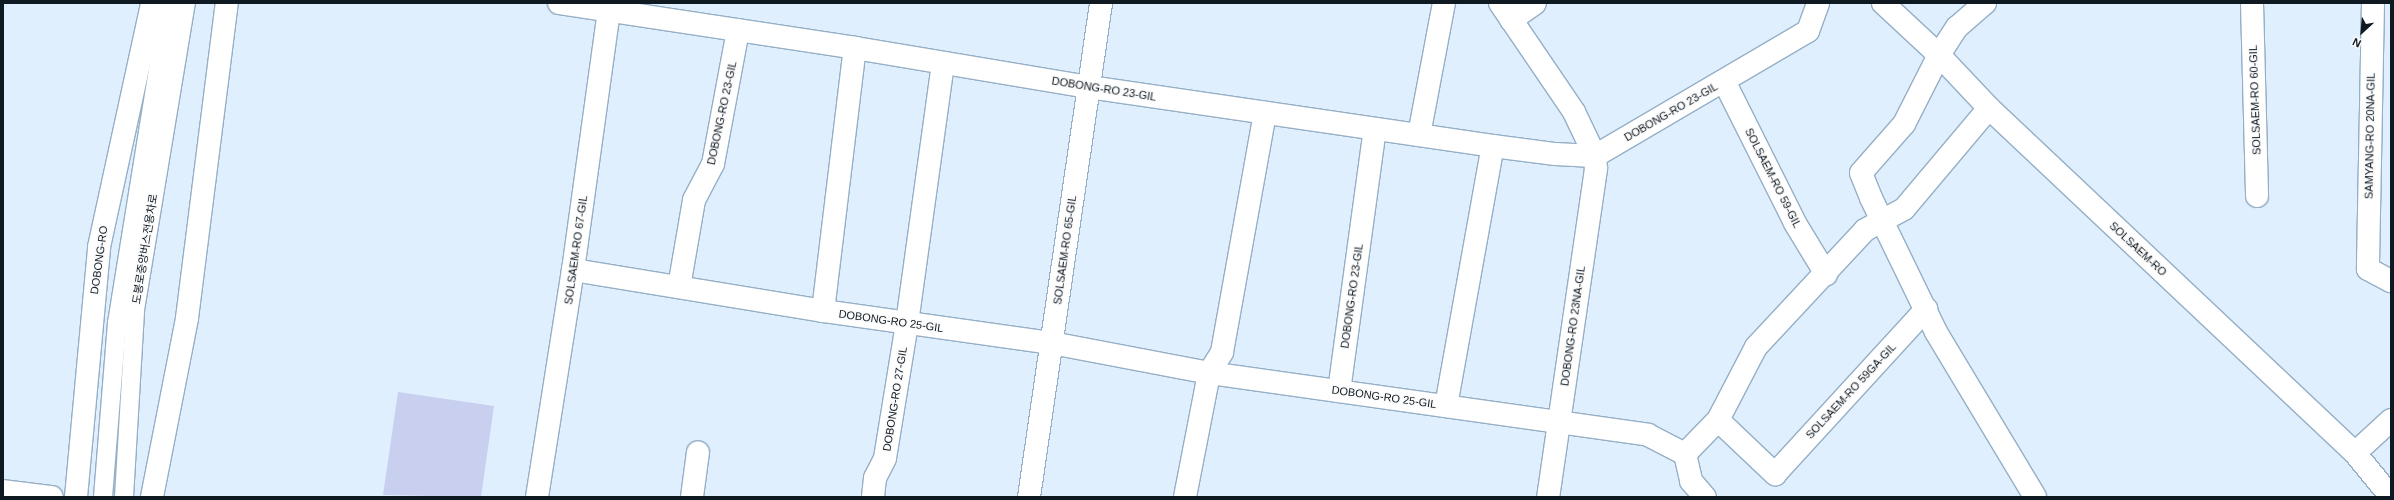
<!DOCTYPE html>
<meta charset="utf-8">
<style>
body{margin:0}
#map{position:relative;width:2394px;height:500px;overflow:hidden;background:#dfeffe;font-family:Arial,"Noto Sans KR",sans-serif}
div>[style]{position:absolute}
.building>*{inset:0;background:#c9cfef}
.roads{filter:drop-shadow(1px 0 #95afc6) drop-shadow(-1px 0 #95afc6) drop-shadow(0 1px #95afc6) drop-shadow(0 -1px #95afc6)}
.lane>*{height:18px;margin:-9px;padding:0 9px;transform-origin:9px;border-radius:9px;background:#fff}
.street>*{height:22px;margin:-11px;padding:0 11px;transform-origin:11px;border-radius:11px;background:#fff}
.secondary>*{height:22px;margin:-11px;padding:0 11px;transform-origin:11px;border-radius:11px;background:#fff}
.primary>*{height:22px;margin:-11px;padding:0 11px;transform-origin:11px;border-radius:11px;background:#fff}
span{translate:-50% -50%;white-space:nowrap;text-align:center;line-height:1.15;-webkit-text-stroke:3px #fafafa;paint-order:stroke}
.street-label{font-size:11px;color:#0f1922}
.frame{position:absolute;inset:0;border:4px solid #0f1922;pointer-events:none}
.north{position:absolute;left:2342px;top:12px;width:40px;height:40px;-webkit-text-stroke:3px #fafafa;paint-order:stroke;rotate:206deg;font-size:11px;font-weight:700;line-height:16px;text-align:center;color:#0f1922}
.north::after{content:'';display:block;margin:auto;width:14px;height:18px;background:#0f1922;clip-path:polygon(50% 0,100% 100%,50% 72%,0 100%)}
</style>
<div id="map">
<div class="building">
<div style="clip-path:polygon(398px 392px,494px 406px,481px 497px,383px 495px)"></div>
</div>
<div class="roads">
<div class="lane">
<div style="left:103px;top:497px;width:175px;rotate:-85.4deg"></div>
<div style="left:117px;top:323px;width:324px;rotate:-80.8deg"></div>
<div style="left:124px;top:497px;width:187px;rotate:-86.6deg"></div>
<div style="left:135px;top:310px;width:311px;rotate:-80.6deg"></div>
</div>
<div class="street">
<div style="left:559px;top:3px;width:299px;rotate:8.6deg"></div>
<div style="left:855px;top:48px;width:237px;rotate:9.5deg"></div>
<div style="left:1089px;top:87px;width:408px;rotate:8.3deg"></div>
<div style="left:1493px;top:146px;width:63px;rotate:7.4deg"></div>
<div style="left:1555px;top:154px;width:40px;rotate:2.9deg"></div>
<div style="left:1595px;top:156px;width:247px;rotate:-30.4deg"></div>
<div style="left:1808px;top:31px;width:30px;rotate:-70deg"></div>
<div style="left:1500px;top:3px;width:132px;rotate:55.8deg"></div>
<div style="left:1574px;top:112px;width:49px;rotate:64.5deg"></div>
<div style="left:1595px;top:156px;width:13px;rotate:86deg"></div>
<div style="left:1596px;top:169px;width:331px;rotate:98.3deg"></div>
<div style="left:1985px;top:3px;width:37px;rotate:139deg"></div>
<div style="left:1957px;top:27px;width:33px;rotate:123deg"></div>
<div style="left:1939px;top:55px;width:77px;rotate:116.9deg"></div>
<div style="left:1904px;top:124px;width:65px;rotate:131.3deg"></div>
<div style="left:1861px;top:173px;width:27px;rotate:68deg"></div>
<div style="left:1871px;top:198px;width:149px;rotate:64.1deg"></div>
<div style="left:1936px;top:332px;width:192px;rotate:59deg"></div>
<div style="left:2252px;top:3px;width:193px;rotate:88.5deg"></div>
<div style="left:2373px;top:3px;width:266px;rotate:91.1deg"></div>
<div style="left:2368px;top:269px;width:26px;rotate:28deg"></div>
<div style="left:1511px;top:20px;width:29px;rotate:-35deg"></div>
<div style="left:1724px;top:81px;width:159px;rotate:63.4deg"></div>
<div style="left:1795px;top:223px;width:60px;rotate:58.7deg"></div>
<div style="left:1419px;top:135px;width:134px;rotate:-79.3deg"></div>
<div style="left:573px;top:270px;width:253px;rotate:9.3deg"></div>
<div style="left:823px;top:311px;width:231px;rotate:8deg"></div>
<div style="left:1052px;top:343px;width:160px;rotate:10.8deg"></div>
<div style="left:1209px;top:373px;width:443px;rotate:8deg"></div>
<div style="left:1648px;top:435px;width:42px;rotate:27.2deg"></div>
<div style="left:1685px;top:454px;width:47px;rotate:-45.9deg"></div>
<div style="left:1718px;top:420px;width:82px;rotate:-62.5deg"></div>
<div style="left:1756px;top:347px;width:160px;rotate:-47deg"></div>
<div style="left:1865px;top:230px;width:44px;rotate:-28.3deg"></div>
<div style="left:1904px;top:209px;width:132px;rotate:-49.9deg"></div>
<div style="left:679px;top:287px;width:88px;rotate:-80.2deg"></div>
<div style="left:694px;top:200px;width:41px;rotate:-62.2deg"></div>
<div style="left:713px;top:164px;width:136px;rotate:-79.4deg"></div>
<div style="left:823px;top:311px;width:265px;rotate:-83.1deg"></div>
<div style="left:1339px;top:391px;width:264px;rotate:-82.2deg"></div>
<div style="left:1446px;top:406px;width:264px;rotate:-79.8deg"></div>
<div style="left:1718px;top:420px;width:79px;rotate:43.5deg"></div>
<div style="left:1775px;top:474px;width:224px;rotate:-47.5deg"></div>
<div style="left:2355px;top:453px;width:49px;rotate:-42.5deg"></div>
<div style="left:1685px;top:454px;width:28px;rotate:77deg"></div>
<div style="left:1691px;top:481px;width:21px;rotate:49deg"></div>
<div style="left:3px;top:491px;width:49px;rotate:7deg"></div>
<div style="left:537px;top:497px;width:230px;rotate:-81deg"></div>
<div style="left:573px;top:270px;width:270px;rotate:-82.1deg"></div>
<div style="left:692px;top:497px;width:45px;rotate:-82.4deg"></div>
<div style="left:873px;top:497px;width:19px;rotate:-84deg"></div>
<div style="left:875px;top:478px;width:22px;rotate:-63deg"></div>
<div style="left:885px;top:458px;width:137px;rotate:-80.7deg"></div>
<div style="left:907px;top:323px;width:262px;rotate:-82.1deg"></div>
<div style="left:1029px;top:497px;width:499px;rotate:-81.7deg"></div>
<div style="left:1185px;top:497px;width:126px;rotate:-79deg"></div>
<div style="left:1209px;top:373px;width:25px;rotate:-58deg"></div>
<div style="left:1222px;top:352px;width:243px;rotate:-79.8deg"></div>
</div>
<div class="secondary">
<div style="left:1883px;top:3px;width:76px;rotate:42.9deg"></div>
<div style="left:1939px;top:55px;width:73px;rotate:46.7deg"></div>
<div style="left:1989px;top:108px;width:503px;rotate:43.31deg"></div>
<div style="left:2355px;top:453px;width:57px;rotate:50.7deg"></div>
</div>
<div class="primary">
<div style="left:76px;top:497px;width:251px;rotate:-84.7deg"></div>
<div style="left:99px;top:247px;width:250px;rotate:-77.7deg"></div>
<div style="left:152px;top:497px;width:182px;rotate:-78.9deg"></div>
<div style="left:187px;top:318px;width:318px;rotate:-82.8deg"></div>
</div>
</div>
<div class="street-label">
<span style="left:1104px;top:89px;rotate:9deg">DOBONG-RO 23-GIL</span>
<span style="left:2255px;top:100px;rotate:-92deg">SOLSAEM-RO 60-GIL</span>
<span style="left:1671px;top:112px;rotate:-30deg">DOBONG-RO 23-GIL</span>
<span style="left:722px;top:113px;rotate:-78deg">DOBONG-RO 23-GIL</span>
<span style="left:2370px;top:136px;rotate:-89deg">SAMYANG-RO 20NA-GIL</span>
<span style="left:1773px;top:178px;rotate:63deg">SOLSAEM-RO 59-GIL</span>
<span style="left:145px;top:249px;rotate:-81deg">도봉로중앙버스전용차로</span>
<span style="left:2138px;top:249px;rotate:43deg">SOLSAEM-RO</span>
<span style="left:576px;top:250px;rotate:-82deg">SOLSAEM-RO 67-GIL</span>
<span style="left:1065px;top:250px;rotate:-82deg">SOLSAEM-RO 65-GIL</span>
<span style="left:99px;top:260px;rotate:-82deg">DOBONG-RO</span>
<span style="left:1352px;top:296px;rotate:-82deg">DOBONG-RO 23-GIL</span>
<span style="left:891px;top:321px;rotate:8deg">DOBONG-RO 25-GIL</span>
<span style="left:1573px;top:326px;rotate:-82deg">DOBONG-RO 23NA-GIL</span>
<span style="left:1851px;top:391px;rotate:-47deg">SOLSAEM-RO 59GA-GIL</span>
<span style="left:1384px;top:397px;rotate:8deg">DOBONG-RO 25-GIL</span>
<span style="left:895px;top:399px;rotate:-81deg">DOBONG-RO 27-GIL</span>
</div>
<div class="frame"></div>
<div class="north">N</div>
</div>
